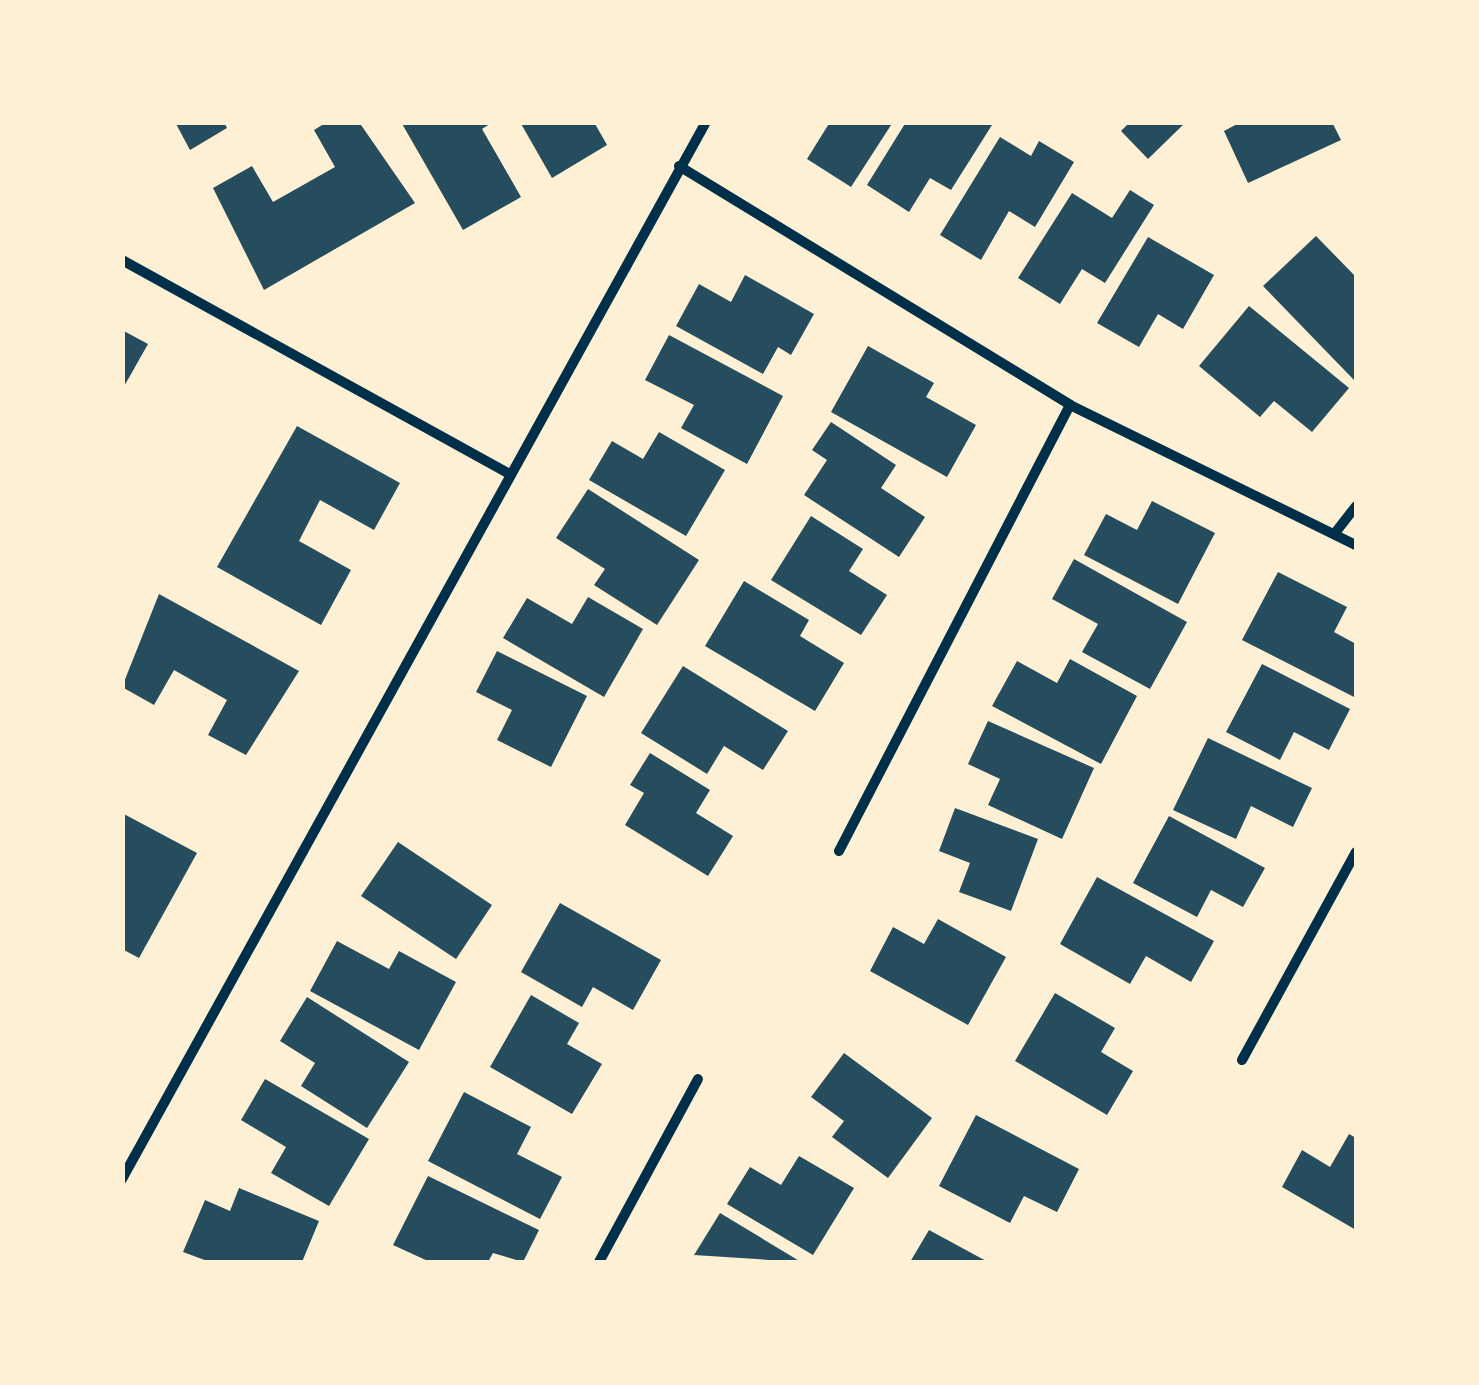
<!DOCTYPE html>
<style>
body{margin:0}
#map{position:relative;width:1479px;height:1385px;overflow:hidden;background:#fdf0d5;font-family:"PT Sans",sans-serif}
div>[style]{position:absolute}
.building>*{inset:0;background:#264d5e}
.minor>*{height:10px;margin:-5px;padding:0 5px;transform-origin:5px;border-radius:5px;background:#003049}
span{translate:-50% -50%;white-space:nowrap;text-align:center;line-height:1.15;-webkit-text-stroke:9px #fdf0d5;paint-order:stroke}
.frame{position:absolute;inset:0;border:125px solid #fdf0d5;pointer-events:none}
</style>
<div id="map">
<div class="building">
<div style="clip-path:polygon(175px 122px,224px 122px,227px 128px,190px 150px)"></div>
<div style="clip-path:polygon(327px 122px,359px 122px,415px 203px,264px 290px,213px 188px,252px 166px,273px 202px,335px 167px,314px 130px)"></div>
<div style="clip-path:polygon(401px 122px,493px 122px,482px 129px,521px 197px,463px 230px)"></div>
<div style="clip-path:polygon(520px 122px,594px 122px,607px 145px,552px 178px)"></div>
<div style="clip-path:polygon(830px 122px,893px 122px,851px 187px,807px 159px)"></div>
<div style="clip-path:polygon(906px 122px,992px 125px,951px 190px,930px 178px,909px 212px,867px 185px)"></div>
<div style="clip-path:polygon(1130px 122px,1186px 122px,1148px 159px,1121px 131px)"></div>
<div style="clip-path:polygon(1241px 122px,1332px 122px,1341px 140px,1248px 183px,1224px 131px)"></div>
<div style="clip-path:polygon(1000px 137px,1031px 156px,1039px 141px,1074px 162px,1035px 227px,1009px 211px,981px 260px,940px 235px)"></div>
<div style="clip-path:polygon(1130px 190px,1154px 205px,1105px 283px,1082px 269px,1060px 304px,1018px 278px,1072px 193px,1112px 218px)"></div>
<div style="clip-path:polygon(1316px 236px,1356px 277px,1354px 380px,1263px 286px)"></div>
<div style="clip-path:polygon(1148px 237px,1214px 275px,1183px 329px,1158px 314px,1139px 347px,1097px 323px)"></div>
<div style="clip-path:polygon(745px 275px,814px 314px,791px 355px,778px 347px,763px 374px,676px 326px,699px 284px,731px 302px)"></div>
<div style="clip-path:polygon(1249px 306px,1349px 388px,1312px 432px,1274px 401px,1260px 417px,1199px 366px)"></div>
<div style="clip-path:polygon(122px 330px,148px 344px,122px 390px)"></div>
<div style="clip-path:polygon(669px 335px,783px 396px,747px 464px,681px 428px,694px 405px,645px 380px)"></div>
<div style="clip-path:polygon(868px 346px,934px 383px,926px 397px,976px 425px,947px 477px,831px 412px)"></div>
<div style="clip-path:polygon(831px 422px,896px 465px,881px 488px,925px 517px,899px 557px,804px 495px,827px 460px,812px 450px)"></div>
<div style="clip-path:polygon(297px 426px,400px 483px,374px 530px,320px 500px,299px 541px,351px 570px,321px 625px,217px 567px)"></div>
<div style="clip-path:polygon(659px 432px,725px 470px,686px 536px,589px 480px,612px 441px,643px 459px)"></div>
<div style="clip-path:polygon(588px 489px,699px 560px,657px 625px,594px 585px,605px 569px,556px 538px)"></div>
<div style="clip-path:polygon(1152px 501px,1215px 533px,1178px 604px,1084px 555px,1106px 514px,1137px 530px)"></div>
<div style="clip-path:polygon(811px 516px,863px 549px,849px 571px,887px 595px,861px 635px,771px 580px)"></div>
<div style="clip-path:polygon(1074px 559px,1187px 622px,1150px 689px,1082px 652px,1098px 624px,1052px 599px)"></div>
<div style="clip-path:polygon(1278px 572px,1347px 607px,1334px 632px,1356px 644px,1356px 698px,1242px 640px)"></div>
<div style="clip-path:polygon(744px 581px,809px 620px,800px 636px,844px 663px,815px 711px,705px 646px)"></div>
<div style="clip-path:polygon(159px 594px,299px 671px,246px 755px,208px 735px,227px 700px,174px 670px,154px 705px,122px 687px)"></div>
<div style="clip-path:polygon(588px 597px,643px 629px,604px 697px,503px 638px,527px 598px,572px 624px)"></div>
<div style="clip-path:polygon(497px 651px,587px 696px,551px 767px,497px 740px,512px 710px,476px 692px)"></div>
<div style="clip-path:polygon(1070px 659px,1137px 696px,1101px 764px,992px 706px,1017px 661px,1057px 683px)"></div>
<div style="clip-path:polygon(1262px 664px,1350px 709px,1329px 750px,1294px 732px,1280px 760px,1226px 732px)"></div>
<div style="clip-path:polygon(683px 666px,788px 731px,763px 770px,724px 746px,707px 774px,641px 733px)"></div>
<div style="clip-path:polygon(988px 721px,1094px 768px,1062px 839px,988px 805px,1000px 779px,968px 764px)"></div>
<div style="clip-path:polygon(1208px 738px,1312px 788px,1293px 827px,1251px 806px,1236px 839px,1173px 810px)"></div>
<div style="clip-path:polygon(650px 753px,710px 790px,696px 813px,733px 836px,708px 876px,625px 825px,644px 793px,630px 785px)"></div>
<div style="clip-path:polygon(955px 808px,1038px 839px,1011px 911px,959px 892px,970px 863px,939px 851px)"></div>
<div style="clip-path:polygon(122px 813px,197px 853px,139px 958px,122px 949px)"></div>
<div style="clip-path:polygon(1169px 816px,1265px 868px,1243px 907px,1211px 890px,1197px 917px,1133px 883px)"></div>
<div style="clip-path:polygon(398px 842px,492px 905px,456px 959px,361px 896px)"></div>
<div style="clip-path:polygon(1097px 877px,1214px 941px,1191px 982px,1146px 956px,1130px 984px,1060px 944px)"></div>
<div style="clip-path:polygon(560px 903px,661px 960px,633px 1010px,593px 987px,582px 1007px,521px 972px)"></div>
<div style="clip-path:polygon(938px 919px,1006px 957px,968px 1025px,870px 971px,893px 927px,924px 944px)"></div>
<div style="clip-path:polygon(337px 941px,389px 969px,399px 951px,456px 982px,419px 1050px,310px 991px)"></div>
<div style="clip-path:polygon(1055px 993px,1115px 1028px,1101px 1052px,1133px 1071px,1107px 1115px,1015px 1061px)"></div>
<div style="clip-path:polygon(531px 995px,579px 1023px,567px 1044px,602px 1064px,572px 1114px,490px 1067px)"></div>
<div style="clip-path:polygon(307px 997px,409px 1062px,367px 1128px,301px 1086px,315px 1063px,280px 1041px)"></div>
<div style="clip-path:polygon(844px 1053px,932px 1118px,888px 1178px,832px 1137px,844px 1121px,811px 1097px)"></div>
<div style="clip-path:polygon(265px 1079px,369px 1139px,329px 1206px,271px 1173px,286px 1147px,241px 1120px)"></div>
<div style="clip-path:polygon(464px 1092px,531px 1127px,517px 1154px,562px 1177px,540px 1219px,428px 1161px)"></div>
<div style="clip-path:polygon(976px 1115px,1079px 1169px,1057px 1212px,1024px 1196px,1010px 1223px,939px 1186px)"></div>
<div style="clip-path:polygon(1349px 1134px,1356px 1138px,1356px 1230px,1282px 1187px,1302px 1150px,1330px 1167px)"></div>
<div style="clip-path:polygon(799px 1156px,854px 1188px,813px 1255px,727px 1204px,750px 1167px,781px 1185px)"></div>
<div style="clip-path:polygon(428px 1176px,539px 1230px,523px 1262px,493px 1253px,488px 1262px,430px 1262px,393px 1245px)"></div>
<div style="clip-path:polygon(239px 1188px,319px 1221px,302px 1262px,210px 1262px,183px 1252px,205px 1200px,230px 1211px)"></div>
<div style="clip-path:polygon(720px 1213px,801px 1262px,694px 1255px)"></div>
<div style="clip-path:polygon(929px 1230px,988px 1262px,910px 1262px)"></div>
</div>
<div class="minor">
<div style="left:679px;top:166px;width:458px;rotate:31.4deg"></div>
<div style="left:1070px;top:405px;width:318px;rotate:26.1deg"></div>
<div style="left:122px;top:260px;width:442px;rotate:28.9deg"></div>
<div style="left:1335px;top:533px;width:34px;rotate:-52deg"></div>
<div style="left:839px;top:851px;width:502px;rotate:-62.62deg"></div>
<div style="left:1242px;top:1060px;width:237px;rotate:-61.3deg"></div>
<div style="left:122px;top:1179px;width:1208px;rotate:-61.08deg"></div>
<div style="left:599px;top:1262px;width:208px;rotate:-61.6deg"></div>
</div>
<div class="frame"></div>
</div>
